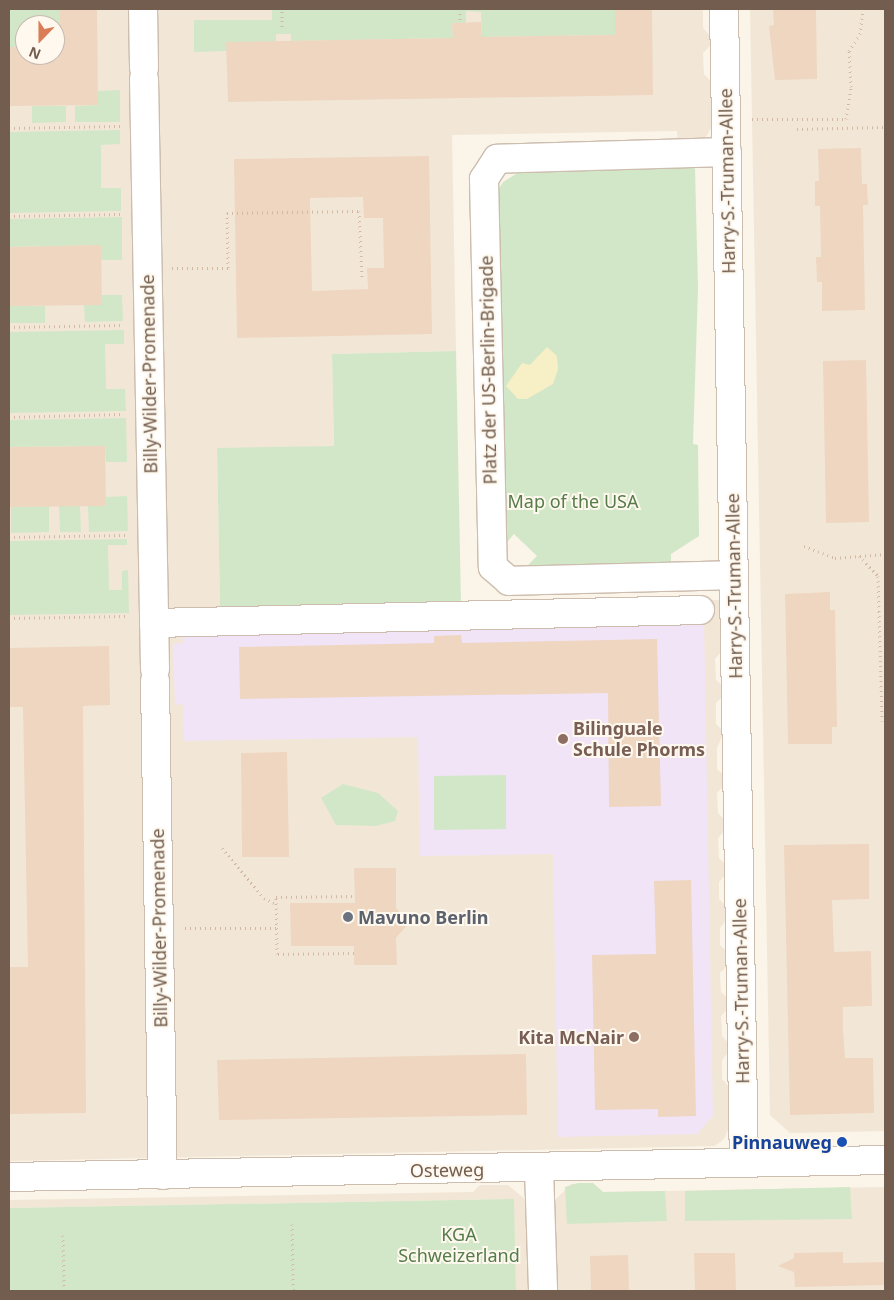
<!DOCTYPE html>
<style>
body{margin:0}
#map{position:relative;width:894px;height:1300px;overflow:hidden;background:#fbf4e8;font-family:"Noto Sans",sans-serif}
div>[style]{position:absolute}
.residential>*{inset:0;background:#f2e7d6}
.education>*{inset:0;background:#f1e4f7}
.green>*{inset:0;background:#d2e7c7}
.sand>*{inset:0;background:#f7efc5}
.building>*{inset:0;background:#eed6c1}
.path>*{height:3px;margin-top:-1.5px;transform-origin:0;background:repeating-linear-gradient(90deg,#d3b9a4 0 1px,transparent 0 5px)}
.roads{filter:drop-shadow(1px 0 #ccbdae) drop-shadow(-1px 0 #ccbdae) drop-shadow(0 1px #ccbdae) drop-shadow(0 -1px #ccbdae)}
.minor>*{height:28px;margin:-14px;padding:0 14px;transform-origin:14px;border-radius:14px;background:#fff}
.dots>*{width:14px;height:14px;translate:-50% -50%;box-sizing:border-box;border:2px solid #fef8ee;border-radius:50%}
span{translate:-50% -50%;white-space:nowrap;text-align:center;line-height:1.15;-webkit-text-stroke:4px #fef8ee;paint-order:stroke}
.street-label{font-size:18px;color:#725d4e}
.park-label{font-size:18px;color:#557c4a}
.education-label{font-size:18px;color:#785e54;font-weight:700}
.left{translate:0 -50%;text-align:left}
.right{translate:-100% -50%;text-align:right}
.worship-label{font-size:18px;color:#5b616d;font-weight:700}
.transit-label{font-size:18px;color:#164399;font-weight:700}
.frame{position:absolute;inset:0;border:10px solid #725d4e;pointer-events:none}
.north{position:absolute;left:15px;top:15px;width:50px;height:50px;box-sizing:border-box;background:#fef8ee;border:1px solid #c6baae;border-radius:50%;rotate:202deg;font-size:14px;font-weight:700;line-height:20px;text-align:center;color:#725d4e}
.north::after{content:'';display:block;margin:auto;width:18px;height:22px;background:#da7d57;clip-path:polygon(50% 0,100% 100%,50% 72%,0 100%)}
</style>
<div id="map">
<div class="residential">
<div style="clip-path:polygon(evenodd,9px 9px,703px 9px,703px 28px,710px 36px,710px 46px,703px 53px,704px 74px,716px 87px,716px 120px,704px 140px,678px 149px,677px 131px,452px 135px,456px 351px,332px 354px,334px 446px,217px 449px,220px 608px,720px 600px,724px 605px,728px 644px,715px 659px,716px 680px,723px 686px,724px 695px,716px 703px,716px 724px,724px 732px,717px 748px,717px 769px,725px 776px,725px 784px,717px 793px,718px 813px,725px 820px,726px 829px,718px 838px,719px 858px,726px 865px,726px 874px,719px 882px,719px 899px,727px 907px,727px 919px,720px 928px,720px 945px,728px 953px,728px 965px,720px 973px,721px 992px,728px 998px,729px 1007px,721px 1016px,722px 1036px,729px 1044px,729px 1051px,722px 1060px,722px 1079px,730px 1088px,731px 1123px,724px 1139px,715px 1146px,9px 1161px,9px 9px,25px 25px,55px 25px,55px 55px,25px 55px,25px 25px)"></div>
<div style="clip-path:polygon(750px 9px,885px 9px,885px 1131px,790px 1133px,770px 1115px)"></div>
<div style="clip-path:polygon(593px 1183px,603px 1192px,885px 1187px,885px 1291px,554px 1291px,554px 1201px,571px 1184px)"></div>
<div style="clip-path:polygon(480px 1185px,508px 1185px,527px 1201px,531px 1291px,516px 1291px,513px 1199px,9px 1208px,9px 1200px,473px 1192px)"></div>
</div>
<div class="education">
<div style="clip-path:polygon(704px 619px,713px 1116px,697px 1134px,558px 1137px,553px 854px,420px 856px,418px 737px,184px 741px,183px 704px,175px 705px,173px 644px,183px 643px,182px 632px)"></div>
</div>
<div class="green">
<div style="clip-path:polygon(9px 9px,60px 9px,60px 46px,55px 46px,55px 25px,25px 25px,25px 47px,9px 47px)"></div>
<div style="clip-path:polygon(272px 9px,615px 9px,615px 35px,482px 37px,481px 12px,466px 11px,466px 23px,452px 24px,453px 38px,291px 41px,291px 34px,276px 34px,276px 42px,227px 51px,194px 52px,194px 20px,272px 20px)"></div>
<div style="clip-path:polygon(120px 90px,120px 122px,75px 122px,75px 106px,98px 105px,98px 91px)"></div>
<div style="clip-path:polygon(32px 106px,66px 106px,66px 122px,32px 123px)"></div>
<div style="clip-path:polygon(120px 130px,120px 144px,101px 145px,101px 188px,121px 188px,121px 211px,9px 213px,9px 132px)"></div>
<div style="clip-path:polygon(685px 166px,695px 168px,698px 288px,693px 444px,698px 445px,699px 536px,671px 554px,671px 565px,526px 567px,537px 556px,514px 534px,506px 543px,496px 194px,503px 182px,519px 172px)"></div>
<div style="clip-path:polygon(122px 217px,122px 260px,101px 260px,101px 245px,9px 247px,9px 219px)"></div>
<div style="clip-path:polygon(102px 295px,122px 295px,123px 321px,85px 322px,84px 305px,102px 305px)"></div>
<div style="clip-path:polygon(9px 306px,45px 306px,45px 323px,9px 323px)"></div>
<div style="clip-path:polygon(124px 330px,124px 344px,105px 344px,106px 389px,125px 389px,126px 411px,9px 413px,9px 332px)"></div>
<div style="clip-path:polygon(456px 351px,461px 604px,220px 609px,217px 448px,334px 446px,332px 354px)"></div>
<div style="clip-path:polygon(126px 418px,127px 462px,106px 462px,105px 446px,9px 447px,9px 420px)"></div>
<div style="clip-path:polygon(127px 496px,128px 531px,89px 532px,88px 506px,106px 505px,106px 497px)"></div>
<div style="clip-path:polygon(49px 506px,49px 532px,11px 533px,11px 507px)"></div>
<div style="clip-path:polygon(59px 506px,80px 506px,81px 532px,60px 532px)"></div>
<div style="clip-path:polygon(127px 539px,127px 545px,108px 545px,109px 590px,122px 590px,122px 571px,128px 570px,129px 613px,9px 615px,9px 541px)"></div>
<div style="clip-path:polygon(506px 775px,506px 829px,434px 830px,434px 776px)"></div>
<div style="clip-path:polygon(343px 784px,378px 793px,398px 811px,395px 821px,376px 826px,336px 825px,321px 798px)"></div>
<div style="clip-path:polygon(578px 1183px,593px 1183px,603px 1192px,665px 1191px,667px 1221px,567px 1224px,565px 1187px)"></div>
<div style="clip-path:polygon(850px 1187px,852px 1219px,685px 1221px,685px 1191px)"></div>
<div style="clip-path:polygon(514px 1199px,516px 1291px,9px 1291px,9px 1208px)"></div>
</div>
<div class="sand">
<div style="clip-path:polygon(547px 347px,557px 356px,558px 369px,553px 384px,527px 399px,518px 399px,506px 386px,522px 363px,530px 365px)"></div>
</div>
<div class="building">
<div style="clip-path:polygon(60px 9px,97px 9px,98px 105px,9px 106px,9px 47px,25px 47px,25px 55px,55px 55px,55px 46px,60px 46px)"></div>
<div style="clip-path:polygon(615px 9px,652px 9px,653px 95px,228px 102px,226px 42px,453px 38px,452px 23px,481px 22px,482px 37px,615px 35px)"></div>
<div style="clip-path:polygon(773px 9px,816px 9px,817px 79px,775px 80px,769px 26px,774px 25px)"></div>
<div style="clip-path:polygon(861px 148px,862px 184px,867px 184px,868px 205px,863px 205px,865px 310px,822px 311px,822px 282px,817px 282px,816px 257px,821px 257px,820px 206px,815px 206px,815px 181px,819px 181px,818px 149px)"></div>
<div style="clip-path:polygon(evenodd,429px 156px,432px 334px,237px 338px,234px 159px,429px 156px,363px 197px,364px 218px,383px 218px,384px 268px,367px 268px,368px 289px,312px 291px,310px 198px,363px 197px)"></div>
<div style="clip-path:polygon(101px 245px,102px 305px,9px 306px,9px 247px)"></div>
<div style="clip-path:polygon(866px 360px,869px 522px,826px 523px,823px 361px)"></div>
<div style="clip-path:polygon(105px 446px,106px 506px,9px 507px,9px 447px)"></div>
<div style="clip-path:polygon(830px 592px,830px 610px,835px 610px,837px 727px,832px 727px,832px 744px,788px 744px,785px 594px)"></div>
<div style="clip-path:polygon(461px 635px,462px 643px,657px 639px,661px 806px,609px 807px,608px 693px,240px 699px,239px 647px,434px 643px,434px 636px)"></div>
<div style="clip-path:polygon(109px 646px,110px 705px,83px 706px,86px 1113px,9px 1114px,9px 967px,28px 967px,23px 707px,9px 707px,9px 648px)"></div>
<div style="clip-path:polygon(287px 752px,289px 857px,242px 857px,241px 753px)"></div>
<div style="clip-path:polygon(869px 844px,869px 899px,832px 900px,834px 952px,871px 951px,872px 1006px,843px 1007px,843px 1030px,845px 1058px,873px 1058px,874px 1113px,790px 1115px,784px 845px)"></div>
<div style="clip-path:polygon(354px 868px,396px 868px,396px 908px,408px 924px,396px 938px,397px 965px,354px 965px,354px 946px,291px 946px,290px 903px,355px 903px)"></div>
<div style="clip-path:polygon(691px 880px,696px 1116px,658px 1117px,658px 1109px,595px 1110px,592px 955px,656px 954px,654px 881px)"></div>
<div style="clip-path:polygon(526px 1054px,527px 1115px,219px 1120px,217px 1060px)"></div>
<div style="clip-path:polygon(843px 1252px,843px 1263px,885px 1262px,885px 1285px,795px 1287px,794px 1272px,778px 1266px,794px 1258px,794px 1253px)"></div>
<div style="clip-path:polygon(694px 1253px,735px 1253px,736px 1291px,695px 1291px)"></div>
<div style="clip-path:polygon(628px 1255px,629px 1291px,591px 1291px,590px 1256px)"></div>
</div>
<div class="path">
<div style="left:460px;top:9px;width:14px;rotate:90deg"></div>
<div style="left:282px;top:27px;width:18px;rotate:-90deg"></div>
<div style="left:752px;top:119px;width:94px"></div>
<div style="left:846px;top:119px;width:32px;rotate:-81deg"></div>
<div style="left:851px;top:87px;width:36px;rotate:-93deg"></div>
<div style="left:849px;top:51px;width:20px;rotate:-57deg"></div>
<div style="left:860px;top:34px;width:25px;rotate:-83deg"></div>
<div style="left:9px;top:128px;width:112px;rotate:-1deg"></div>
<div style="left:797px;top:129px;width:88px;rotate:-1.3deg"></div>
<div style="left:9px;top:216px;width:112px;rotate:-1deg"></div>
<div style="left:172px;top:268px;width:56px"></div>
<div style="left:228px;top:268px;width:55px;rotate:-91deg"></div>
<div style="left:227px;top:213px;width:132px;rotate:-0.9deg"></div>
<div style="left:359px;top:211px;width:67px;rotate:87.4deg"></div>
<div style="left:9px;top:327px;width:114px;rotate:-1deg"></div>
<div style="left:9px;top:417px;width:115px;rotate:-1.5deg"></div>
<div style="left:9px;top:537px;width:117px;rotate:-1deg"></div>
<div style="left:804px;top:546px;width:33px;rotate:21deg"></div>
<div style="left:835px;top:558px;width:50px;rotate:-4.6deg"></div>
<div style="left:859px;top:556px;width:28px;rotate:46deg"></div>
<div style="left:878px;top:576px;width:145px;rotate:88.4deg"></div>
<div style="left:9px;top:618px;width:119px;rotate:-1deg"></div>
<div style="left:222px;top:848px;width:65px;rotate:50deg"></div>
<div style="left:264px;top:898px;width:13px;rotate:27deg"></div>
<div style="left:185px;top:928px;width:92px"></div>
<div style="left:354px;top:953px;width:77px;rotate:179.3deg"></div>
<div style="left:277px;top:954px;width:57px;rotate:-91deg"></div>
<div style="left:276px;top:897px;width:79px;rotate:-0.7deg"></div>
<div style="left:292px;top:1224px;width:67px;rotate:89.1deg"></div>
<div style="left:63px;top:1235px;width:56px;rotate:89deg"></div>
</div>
<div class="roads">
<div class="minor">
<div style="left:143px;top:9px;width:59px;rotate:89deg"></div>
<div style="left:724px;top:9px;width:1154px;rotate:89.01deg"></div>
<div style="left:144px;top:79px;width:590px;rotate:88.93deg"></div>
<div style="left:727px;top:152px;width:230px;rotate:178.3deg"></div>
<div style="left:497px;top:159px;width:24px;rotate:123deg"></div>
<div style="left:484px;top:179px;width:388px;rotate:88.7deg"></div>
<div style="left:493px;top:567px;width:21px;rotate:41deg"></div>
<div style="left:509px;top:581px;width:225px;rotate:-1.5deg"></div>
<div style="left:154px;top:623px;width:546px;rotate:-1.36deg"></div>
<div style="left:155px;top:681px;width:494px;rotate:89.1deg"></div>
<div style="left:539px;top:1169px;width:122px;rotate:88.1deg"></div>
<div style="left:9px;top:1177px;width:876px;rotate:-1.11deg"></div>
</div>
</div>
<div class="dots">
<div style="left:563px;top:739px;background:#8d6e63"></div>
<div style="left:348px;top:917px;background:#6b7280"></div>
<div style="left:634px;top:1037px;background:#8d6e63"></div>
<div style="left:842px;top:1142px;background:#1a4fb4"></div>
</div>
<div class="street-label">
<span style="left:727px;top:181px;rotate:-91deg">Harry-S.-Truman-Allee</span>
<span style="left:488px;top:370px;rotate:-91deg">Platz der US-Berlin-Brigade</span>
<span style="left:149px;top:374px;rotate:-91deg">Billy-Wilder-Promenade</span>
<span style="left:734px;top:586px;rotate:-91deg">Harry-S.-Truman-Allee</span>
<span style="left:159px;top:928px;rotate:-91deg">Billy-Wilder-Promenade</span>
<span style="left:741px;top:991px;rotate:-91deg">Harry-S.-Truman-Allee</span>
<span style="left:447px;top:1170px;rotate:-1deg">Osteweg</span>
</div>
<div class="park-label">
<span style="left:573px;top:501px">Map of the USA</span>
<span style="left:459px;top:1245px">KGA<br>Schweizerland</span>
</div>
<div class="education-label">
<span class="left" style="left:573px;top:739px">Bilinguale<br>Schule Phorms</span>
<span class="right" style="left:624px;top:1037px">Kita McNair</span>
</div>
<div class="worship-label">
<span class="left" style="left:358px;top:917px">Mavuno Berlin</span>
</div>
<div class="transit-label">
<span class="right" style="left:832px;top:1142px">Pinnauweg</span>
</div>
<div class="frame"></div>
<div class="north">N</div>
</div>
